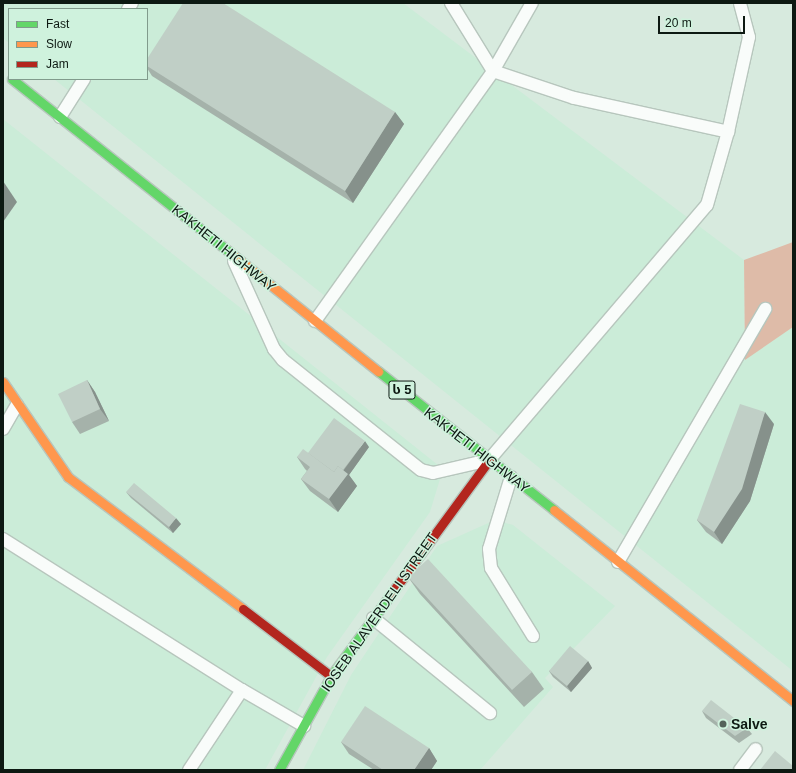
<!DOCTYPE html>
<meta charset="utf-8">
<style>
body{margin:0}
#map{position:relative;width:796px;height:773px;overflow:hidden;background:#d7eade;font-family:Helvetica,"Noto Sans Georgian",sans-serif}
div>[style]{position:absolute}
.built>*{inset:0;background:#cbecd8}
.forest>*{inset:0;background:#debba8}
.roads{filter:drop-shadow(1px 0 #b7c6bd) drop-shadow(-1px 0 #b7c6bd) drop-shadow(0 1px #b7c6bd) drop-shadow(0 -1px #b7c6bd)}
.lane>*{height:12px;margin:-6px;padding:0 6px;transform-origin:6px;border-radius:6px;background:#f9fcfa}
.fast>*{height:9px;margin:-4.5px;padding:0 4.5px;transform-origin:4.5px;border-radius:4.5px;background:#63d668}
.slow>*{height:9px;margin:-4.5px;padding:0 4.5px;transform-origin:4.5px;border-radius:4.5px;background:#ff974d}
.jam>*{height:9px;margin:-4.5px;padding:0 4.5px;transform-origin:4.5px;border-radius:4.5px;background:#b3261e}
.wall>*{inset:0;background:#a5b2aa}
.shaded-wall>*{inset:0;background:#86918b}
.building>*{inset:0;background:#c0cfc6}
.dots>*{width:11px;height:11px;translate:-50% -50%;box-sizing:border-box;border:2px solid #cff2dd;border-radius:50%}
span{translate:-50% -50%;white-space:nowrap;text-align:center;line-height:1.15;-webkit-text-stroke:3px #cff2dd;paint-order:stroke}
.shield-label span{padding:1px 3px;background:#cff2dd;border:1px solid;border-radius:3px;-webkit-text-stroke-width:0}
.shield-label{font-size:13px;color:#0d1912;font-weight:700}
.street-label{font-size:14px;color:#0d1912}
.poi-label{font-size:14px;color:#0d1912;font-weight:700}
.left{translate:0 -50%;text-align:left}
.frame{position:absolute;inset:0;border:4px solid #0d1912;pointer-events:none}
.legend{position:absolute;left:8px;top:8px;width:140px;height:72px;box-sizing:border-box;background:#cff2dd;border:1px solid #819b8c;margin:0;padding:5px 7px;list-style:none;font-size:12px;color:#0d1912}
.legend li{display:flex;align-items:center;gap:8px;height:20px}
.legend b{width:20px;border:1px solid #819b8c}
.scale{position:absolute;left:658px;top:16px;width:87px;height:18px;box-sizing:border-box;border:2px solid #0d1912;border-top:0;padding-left:5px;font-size:12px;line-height:14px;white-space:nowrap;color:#0d1912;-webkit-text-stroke:3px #cff2dd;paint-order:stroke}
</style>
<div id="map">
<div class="built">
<div style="clip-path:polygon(3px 3px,403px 3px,744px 260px,745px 359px,793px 327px,793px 671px,54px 79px,147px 79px,147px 9px,9px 9px,9px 43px,3px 38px)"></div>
<div style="clip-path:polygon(3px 119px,443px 469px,430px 512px,327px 657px,265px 770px,3px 770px)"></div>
<div style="clip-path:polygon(495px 520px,513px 525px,615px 606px,545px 678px,553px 687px,480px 770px,303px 770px,351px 675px,437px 546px)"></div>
</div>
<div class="forest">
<div style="clip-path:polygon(793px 242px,793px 327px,745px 360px,744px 260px)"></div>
</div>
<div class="roads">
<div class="lane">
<div style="left:451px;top:3px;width:80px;rotate:58.3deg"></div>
<div style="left:493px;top:71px;width:85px;rotate:18.4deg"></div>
<div style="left:574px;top:98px;width:158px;rotate:12.4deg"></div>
<div style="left:128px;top:9px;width:7px;rotate:-56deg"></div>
<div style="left:60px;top:117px;width:45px;rotate:-57.7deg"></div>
<div style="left:234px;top:261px;width:97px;rotate:65.6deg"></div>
<div style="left:274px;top:349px;width:14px;rotate:51deg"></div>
<div style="left:283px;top:360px;width:176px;rotate:38.6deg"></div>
<div style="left:421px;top:470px;width:12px;rotate:14deg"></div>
<div style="left:433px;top:473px;width:57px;rotate:-13.1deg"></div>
<div style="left:489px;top:460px;width:335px;rotate:-49.5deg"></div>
<div style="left:707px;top:205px;width:76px;rotate:-74deg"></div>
<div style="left:728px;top:132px;width:97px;rotate:-77.5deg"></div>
<div style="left:749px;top:37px;width:35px;rotate:-105deg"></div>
<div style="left:315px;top:321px;width:307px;rotate:-54.5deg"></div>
<div style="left:493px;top:71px;width:78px;rotate:-60.2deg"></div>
<div style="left:3px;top:429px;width:28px;rotate:-60deg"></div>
<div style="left:511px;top:477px;width:75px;rotate:107deg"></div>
<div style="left:489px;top:549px;width:19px;rotate:84deg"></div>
<div style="left:491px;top:568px;width:80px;rotate:58.3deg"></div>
<div style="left:3px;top:539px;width:283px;rotate:32.3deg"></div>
<div style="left:242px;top:690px;width:72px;rotate:30.1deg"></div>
<div style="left:618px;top:562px;width:293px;rotate:-59.8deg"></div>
<div style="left:373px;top:618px;width:151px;rotate:39.1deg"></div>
<div style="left:189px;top:770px;width:96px;rotate:-56.5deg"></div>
<div style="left:740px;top:770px;width:26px;rotate:-53deg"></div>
</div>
<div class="fast">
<div style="left:12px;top:79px;width:280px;rotate:38.5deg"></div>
<div style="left:378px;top:371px;width:224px;rotate:38.3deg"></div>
<div style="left:279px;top:770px;width:107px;rotate:-61deg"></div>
<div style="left:331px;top:676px;width:102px;rotate:-53.8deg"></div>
</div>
<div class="slow">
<div style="left:231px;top:253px;width:189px;rotate:38.8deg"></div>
<div style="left:3px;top:382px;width:115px;rotate:55.6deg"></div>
<div style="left:68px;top:477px;width:219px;rotate:37deg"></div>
<div style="left:554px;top:510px;width:306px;rotate:38.6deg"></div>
</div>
<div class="jam">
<div style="left:391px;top:594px;width:166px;rotate:-53.8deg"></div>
<div style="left:243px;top:609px;width:111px;rotate:37.3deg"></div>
</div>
</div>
<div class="wall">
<div style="clip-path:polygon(147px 59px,395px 112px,404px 124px,353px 203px,152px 76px,147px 68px)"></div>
<div style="clip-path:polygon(87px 380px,95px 392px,109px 421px,80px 434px,72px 422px)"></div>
<div style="clip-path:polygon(774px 424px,750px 501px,722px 544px,706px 532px,697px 520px)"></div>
<div style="clip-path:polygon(369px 447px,349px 475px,357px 486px,338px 512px,310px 491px,301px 479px,307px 471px,305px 469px,297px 457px,308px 453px)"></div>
<div style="clip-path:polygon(126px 492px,181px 524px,173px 533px,131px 498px)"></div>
<div style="clip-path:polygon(408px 577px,532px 672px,544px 689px,524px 707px,420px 594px)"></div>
<div style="clip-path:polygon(588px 661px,592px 668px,571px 692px,553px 677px,549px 671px)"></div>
<div style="clip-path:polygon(702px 711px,747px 728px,752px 734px,739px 743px,706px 718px)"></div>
<div style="clip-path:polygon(341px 742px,429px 748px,437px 761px,431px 770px,374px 770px,349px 754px)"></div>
</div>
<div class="shaded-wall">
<div style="clip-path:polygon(395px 112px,404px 124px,353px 203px,345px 191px)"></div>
<div style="clip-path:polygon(3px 181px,17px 202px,3px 222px)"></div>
<div style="clip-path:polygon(87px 380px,95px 392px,109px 421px,100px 409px)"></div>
<div style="clip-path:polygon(765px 412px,774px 424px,750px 501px,722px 544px,714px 532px)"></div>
<div style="clip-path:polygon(365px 441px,369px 447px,349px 475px,357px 486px,338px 512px,329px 499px,338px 478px)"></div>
<div style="clip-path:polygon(176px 518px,181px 524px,173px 533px,169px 527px)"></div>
<div style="clip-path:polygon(588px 661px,592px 668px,571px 692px,567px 686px)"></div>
<div style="clip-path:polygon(429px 748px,437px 761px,431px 770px,414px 770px)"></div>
</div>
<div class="building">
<div style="clip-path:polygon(183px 3px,223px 3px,395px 112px,345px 191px,147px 66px,147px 59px)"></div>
<div style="clip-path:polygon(87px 380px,100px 409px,72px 422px,58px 394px)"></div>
<div style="clip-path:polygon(740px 404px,765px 412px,742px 489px,714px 532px,697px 520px)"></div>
<div style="clip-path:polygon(334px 418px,365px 441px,343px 470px,338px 466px,334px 472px,308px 453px)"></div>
<div style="clip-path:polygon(303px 449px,334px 472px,338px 466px,348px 474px,329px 499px,301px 479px,310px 467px,297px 457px)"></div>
<div style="clip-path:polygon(134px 483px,176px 518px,169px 527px,126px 492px)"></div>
<div style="clip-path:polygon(428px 559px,532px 672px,512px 690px,408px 577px)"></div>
<div style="clip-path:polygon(570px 646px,588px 661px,567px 686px,549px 671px)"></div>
<div style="clip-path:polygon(711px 700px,747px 728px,735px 736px,702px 711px)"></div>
<div style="clip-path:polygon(365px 706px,429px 748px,414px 770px,383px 770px,341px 742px)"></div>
<div style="clip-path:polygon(775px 751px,793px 766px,793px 770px,760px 770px)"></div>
</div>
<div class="dots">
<div style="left:723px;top:724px;background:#546259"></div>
</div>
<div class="shield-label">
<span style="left:402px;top:390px">ს 5</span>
</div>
<div class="street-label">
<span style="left:224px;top:248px;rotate:39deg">KAKHETI HIGHWAY</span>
<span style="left:477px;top:450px;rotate:38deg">KAKHETI HIGHWAY</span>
<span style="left:379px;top:612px;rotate:-55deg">IOSEB ALAVERDELI STREET</span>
</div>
<div class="poi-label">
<span class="left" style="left:731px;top:724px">Salve</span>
</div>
<div class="frame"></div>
<ul class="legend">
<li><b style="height:5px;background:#63d668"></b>Fast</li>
<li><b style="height:5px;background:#ff974d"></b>Slow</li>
<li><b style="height:5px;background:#b3261e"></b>Jam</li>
</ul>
<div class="scale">20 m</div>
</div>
